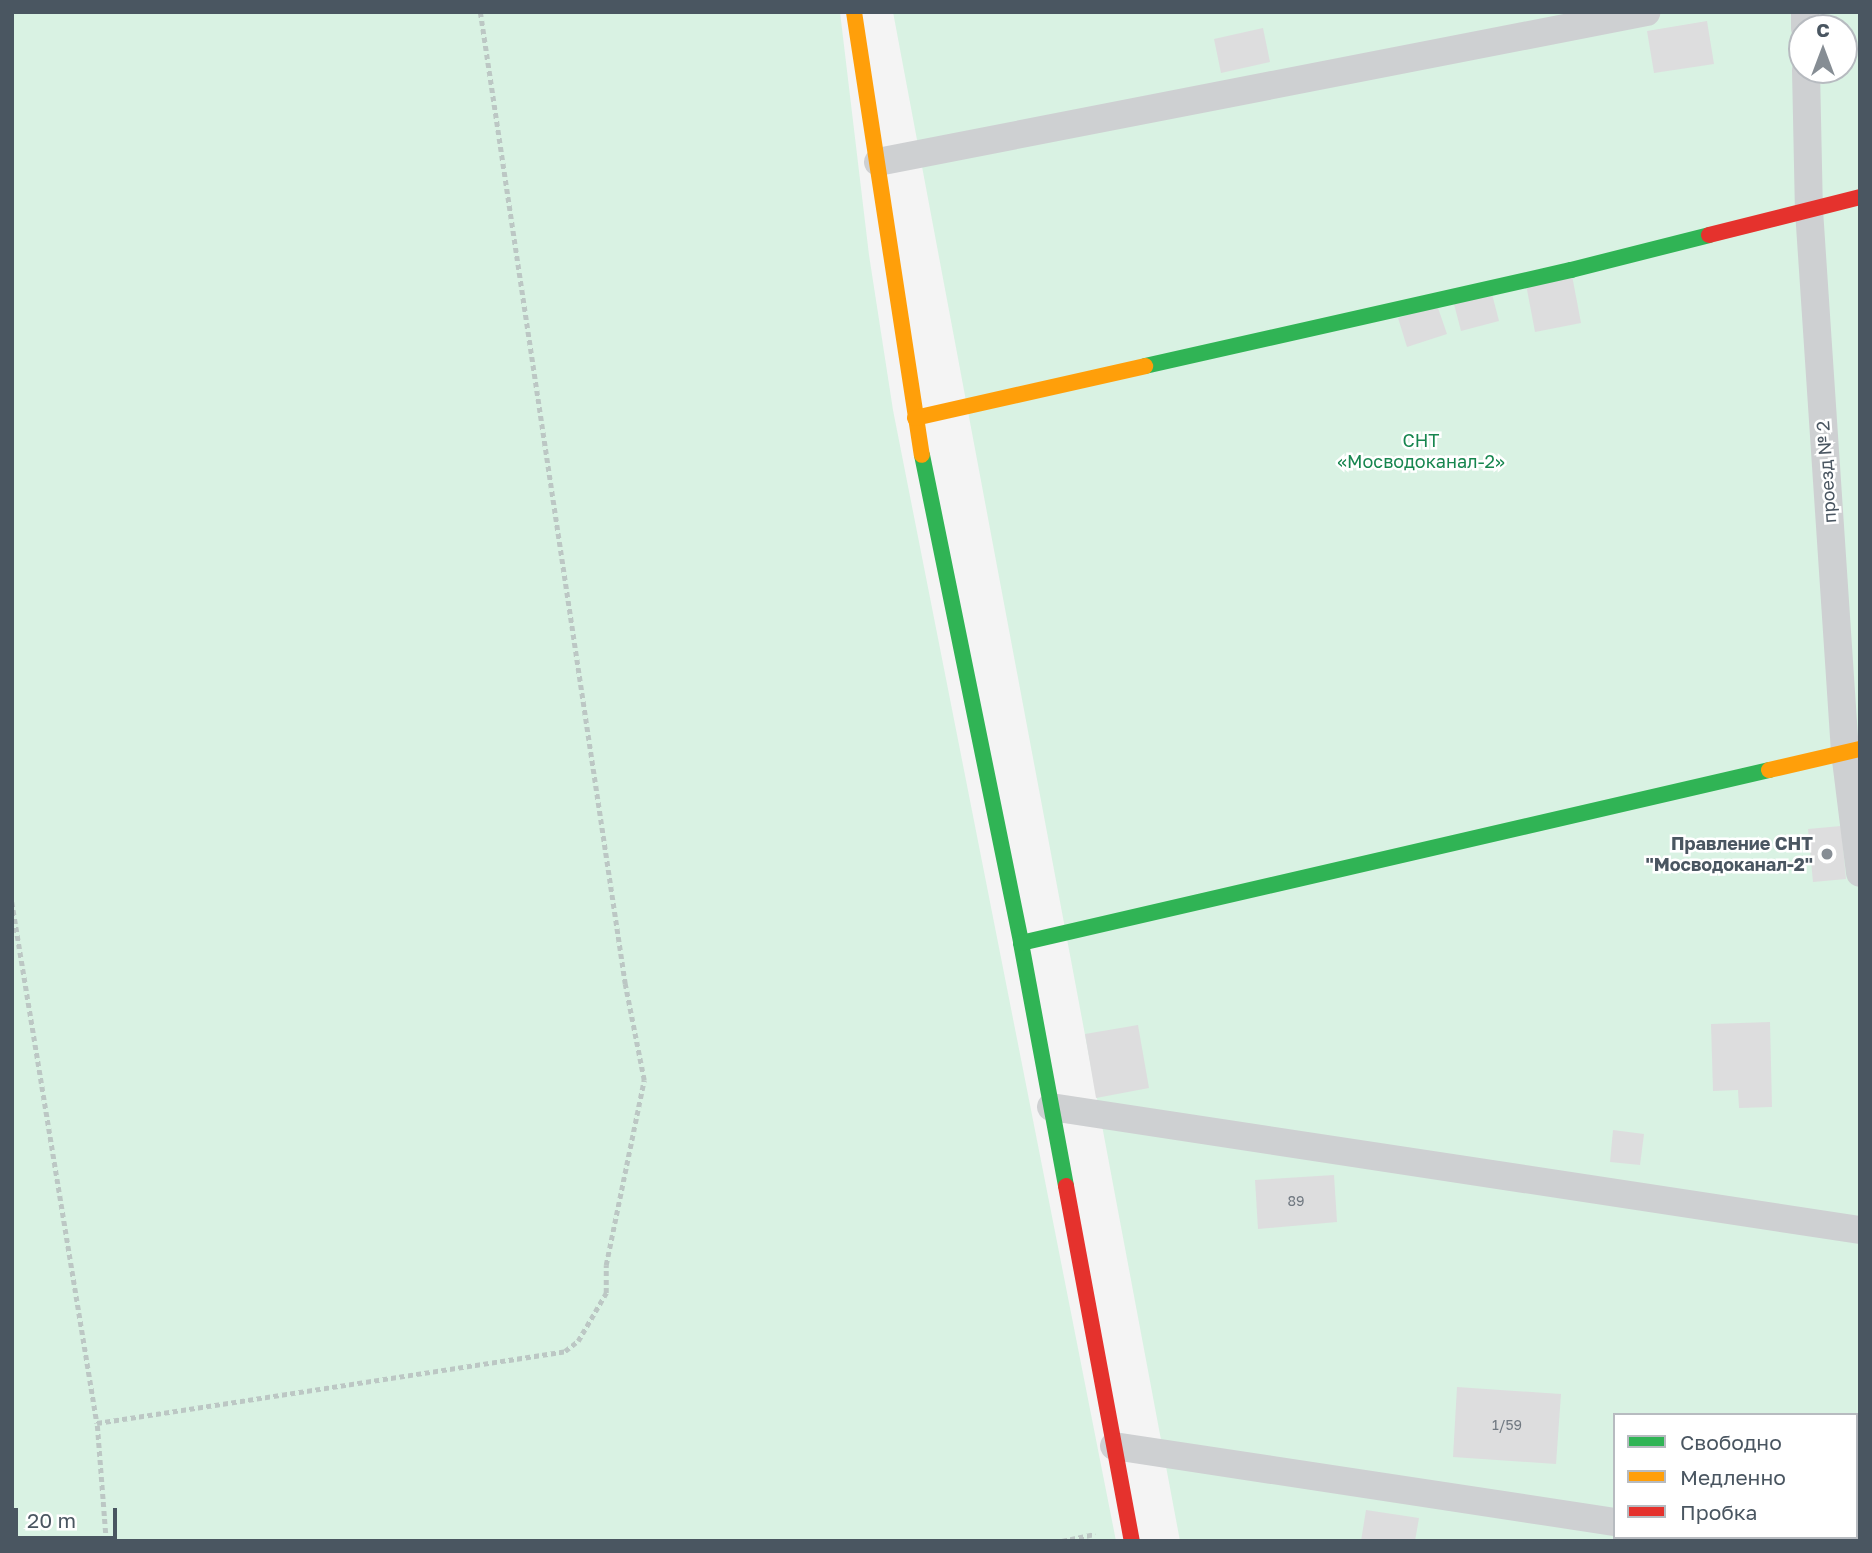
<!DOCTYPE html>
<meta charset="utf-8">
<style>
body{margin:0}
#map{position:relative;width:1872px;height:1553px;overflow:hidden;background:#f4f4f4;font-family:"Golos Text",sans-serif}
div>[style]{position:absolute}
.green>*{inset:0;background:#d9f2e3}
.building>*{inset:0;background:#ddddde}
.path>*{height:4.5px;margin-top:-2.25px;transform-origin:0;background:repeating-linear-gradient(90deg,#bcc7c4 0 5px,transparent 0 8.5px)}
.street>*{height:28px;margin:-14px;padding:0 14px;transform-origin:14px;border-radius:14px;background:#ced0d2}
.fast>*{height:16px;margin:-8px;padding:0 8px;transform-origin:8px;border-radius:8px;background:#30b455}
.slow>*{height:16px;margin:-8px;padding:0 8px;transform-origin:8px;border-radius:8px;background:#ff9f0a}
.jam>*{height:16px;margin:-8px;padding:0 8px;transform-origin:8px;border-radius:8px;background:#e5322d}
.dots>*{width:19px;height:19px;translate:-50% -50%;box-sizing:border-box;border:4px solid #fff;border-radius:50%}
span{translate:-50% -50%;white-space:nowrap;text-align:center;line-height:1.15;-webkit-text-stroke:5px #fff;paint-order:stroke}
.number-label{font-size:14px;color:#707881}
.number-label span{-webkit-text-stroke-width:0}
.park-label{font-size:18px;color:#17864f}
.street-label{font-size:18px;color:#4a5661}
.poi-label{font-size:18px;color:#4a5661;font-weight:700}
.right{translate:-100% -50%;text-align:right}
.frame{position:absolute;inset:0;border:14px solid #4a5661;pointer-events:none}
.legend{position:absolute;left:1613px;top:1413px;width:245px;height:126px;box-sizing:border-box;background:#fff;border:2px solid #b7bbc0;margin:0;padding:9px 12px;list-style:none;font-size:21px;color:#4a5661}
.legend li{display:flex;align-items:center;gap:14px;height:35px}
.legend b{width:35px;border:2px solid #b7bbc0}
.north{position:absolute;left:1788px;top:14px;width:70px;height:70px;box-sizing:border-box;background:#fff;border:2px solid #b7bbc0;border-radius:50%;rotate:0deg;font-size:19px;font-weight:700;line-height:28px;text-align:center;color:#4a5661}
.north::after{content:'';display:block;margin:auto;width:24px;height:32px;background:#868d94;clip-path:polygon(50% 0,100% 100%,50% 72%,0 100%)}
.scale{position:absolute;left:14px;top:1508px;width:103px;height:32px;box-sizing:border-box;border:4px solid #4a5661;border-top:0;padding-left:9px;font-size:21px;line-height:24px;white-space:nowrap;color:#4a5661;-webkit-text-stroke:5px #fff;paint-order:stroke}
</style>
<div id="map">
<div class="green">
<div style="clip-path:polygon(12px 12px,840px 12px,869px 255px,893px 410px,1116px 1541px,12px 1541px)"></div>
<div style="clip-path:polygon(evenodd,893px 12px,1860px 12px,1860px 1541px,1180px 1541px,893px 12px,1802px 28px,1844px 28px,1844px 70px,1802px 70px,1802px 28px,893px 12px,1615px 1415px,1856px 1415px,1856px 1537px,1615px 1537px,1615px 1415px)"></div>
</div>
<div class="building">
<div style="clip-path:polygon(1707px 21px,1714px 64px,1654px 73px,1647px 31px)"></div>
<div style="clip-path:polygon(1263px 28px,1270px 62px,1221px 73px,1214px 39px)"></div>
<div style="clip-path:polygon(1571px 270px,1581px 323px,1535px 332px,1525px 279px)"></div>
<div style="clip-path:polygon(1492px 294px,1499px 321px,1461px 331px,1454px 304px)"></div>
<div style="clip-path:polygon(1437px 305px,1447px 334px,1407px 347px,1398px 318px)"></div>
<div style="clip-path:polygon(1841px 826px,1846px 879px,1813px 882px,1808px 829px)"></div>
<div style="clip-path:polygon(1770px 1022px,1772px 1107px,1739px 1108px,1738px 1090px,1713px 1091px,1711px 1024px)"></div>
<div style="clip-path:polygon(1138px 1025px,1149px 1088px,1096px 1098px,1085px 1034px)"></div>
<div style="clip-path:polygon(1613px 1130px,1644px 1134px,1640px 1165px,1610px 1162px)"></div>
<div style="clip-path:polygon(1334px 1175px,1337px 1222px,1258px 1229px,1255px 1180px)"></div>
<div style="clip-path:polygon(1457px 1387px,1561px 1394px,1556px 1464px,1453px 1457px)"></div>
<div style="clip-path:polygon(1366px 1510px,1419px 1518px,1415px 1541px,1361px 1541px)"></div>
</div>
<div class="path">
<div style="left:12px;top:902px;width:528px;rotate:80.73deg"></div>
<div style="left:106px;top:1541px;width:118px;rotate:-94.4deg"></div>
<div style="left:97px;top:1423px;width:474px;rotate:-8.7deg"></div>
<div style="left:565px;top:1351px;width:16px;rotate:-38deg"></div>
<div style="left:578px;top:1341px;width:56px;rotate:-59.7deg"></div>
<div style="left:606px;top:1293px;width:28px;rotate:-90deg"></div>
<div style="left:606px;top:1265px;width:189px;rotate:-78.4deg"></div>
<div style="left:644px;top:1080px;width:98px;rotate:-101.2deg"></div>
<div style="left:625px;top:984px;width:983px;rotate:-98.48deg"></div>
<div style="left:1062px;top:1541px;width:34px;rotate:-12deg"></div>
</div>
<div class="street">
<div style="left:1805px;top:12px;width:16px;rotate:90deg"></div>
<div style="left:1806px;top:70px;width:140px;rotate:88.8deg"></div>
<div style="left:1809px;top:210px;width:543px;rotate:86.2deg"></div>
<div style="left:1845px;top:752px;width:122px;rotate:82.9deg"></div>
<div style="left:878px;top:162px;width:783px;rotate:-11.04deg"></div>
<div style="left:1051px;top:1107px;width:818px;rotate:8.65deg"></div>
<div style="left:1114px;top:1446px;width:507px;rotate:8.63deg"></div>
<div style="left:1714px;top:1537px;width:23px;rotate:10deg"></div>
</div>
<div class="fast">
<div style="left:1145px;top:366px;width:437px;rotate:-12.7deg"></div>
<div style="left:1571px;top:270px;width:142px;rotate:-14.2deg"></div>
<div style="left:922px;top:455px;width:498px;rotate:78.5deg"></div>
<div style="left:1021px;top:943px;width:247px;rotate:79.5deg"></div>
<div style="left:1021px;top:943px;width:768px;rotate:-13.02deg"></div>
</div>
<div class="slow">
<div style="left:854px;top:12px;width:448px;rotate:81.3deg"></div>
<div style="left:915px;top:418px;width:236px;rotate:-12.7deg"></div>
<div style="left:1769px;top:770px;width:93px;rotate:-13deg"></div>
</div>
<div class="jam">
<div style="left:1709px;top:235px;width:156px;rotate:-14.1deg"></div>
<div style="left:1066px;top:1186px;width:361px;rotate:79.5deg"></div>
</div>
<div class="dots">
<div style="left:1827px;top:854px;background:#868d94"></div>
</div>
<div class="number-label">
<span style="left:1296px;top:1201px">89</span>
<span style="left:1507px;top:1425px">1/59</span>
</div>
<div class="park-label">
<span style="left:1421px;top:451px">СНТ<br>«Мосводоканал-2»</span>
</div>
<div class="street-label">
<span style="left:1826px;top:472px;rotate:-94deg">проезд № 2</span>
</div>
<div class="poi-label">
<span class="right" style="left:1813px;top:854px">Правление СНТ<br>"Мосводоканал-2"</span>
</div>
<div class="frame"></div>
<ul class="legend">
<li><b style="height:9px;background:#30b455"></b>Свободно</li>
<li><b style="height:9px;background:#ff9f0a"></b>Медленно</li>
<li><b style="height:9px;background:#e5322d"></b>Пробка</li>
</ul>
<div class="north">С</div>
<div class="scale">20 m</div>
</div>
